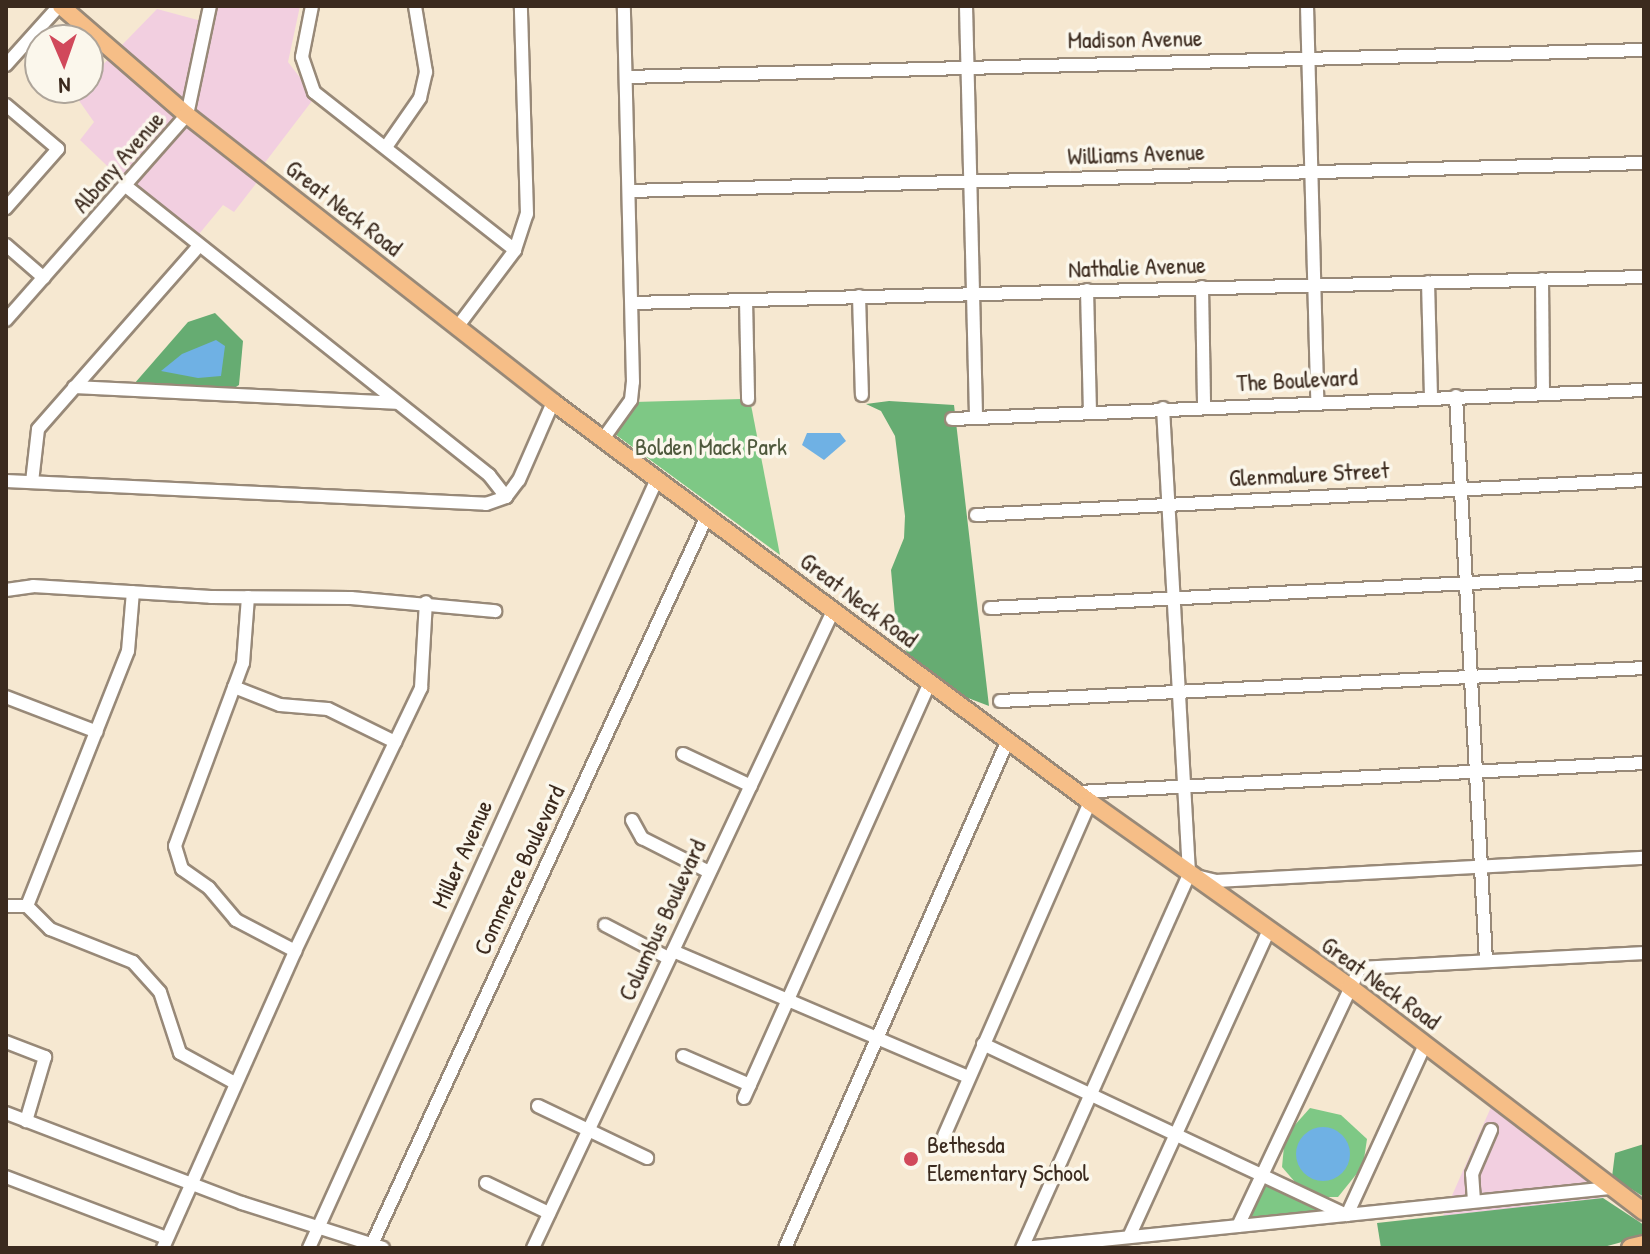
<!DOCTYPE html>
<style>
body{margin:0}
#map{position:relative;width:1650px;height:1254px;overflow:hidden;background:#f6e8d1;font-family:"Patrick Hand",sans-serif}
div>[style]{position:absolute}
.built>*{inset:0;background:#f2cfe0}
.green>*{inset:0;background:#7ec885}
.forest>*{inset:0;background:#66ac72}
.water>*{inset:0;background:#6fb1e4}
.round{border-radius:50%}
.roads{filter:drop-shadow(2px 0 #988978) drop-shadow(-2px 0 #988978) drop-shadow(0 2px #988978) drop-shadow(0 -2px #988978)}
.minor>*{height:12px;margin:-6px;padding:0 6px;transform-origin:6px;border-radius:6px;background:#fff}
.major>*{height:16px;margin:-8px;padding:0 8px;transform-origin:8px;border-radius:8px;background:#f6be87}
.highway>*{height:18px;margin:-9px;padding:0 9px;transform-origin:9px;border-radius:9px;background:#f6be87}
.dots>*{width:22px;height:22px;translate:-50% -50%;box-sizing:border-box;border:4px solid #fbf7ec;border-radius:50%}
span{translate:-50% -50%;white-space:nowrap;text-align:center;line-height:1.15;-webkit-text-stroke:7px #fbf7ec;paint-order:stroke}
.street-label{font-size:24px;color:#3b2a1e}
.park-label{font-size:24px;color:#4f593d}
.poi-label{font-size:24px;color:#3b2a1e}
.left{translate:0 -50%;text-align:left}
.frame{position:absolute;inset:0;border:8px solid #3b2a1e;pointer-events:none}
.north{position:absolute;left:24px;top:24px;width:80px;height:80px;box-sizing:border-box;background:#fbf7ec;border:2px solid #aea59a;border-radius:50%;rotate:178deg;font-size:22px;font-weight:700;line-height:32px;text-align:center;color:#3b2a1e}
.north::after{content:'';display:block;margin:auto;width:28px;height:36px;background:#d1495b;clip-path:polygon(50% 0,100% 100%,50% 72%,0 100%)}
</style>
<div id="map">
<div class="built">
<div style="clip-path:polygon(212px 6px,300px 6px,288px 62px,315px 97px,257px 173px,261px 177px,234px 212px,223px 205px,190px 245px,80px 140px,94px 122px,75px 95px,88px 88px,88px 80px,157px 9px,209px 23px)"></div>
<div style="clip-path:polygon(1499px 1089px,1612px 1177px,1603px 1198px,1443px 1216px)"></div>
</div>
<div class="green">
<div style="clip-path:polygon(742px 399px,751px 405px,780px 555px,612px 432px,634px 402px)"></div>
<div style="clip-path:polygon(1310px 1108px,1341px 1115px,1367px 1139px,1363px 1166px,1338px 1197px,1320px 1197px,1301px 1189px,1282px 1167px,1285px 1136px)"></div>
<div style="clip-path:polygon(1263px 1181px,1326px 1209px,1245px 1219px)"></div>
</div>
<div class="forest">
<div style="clip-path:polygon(215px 313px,243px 341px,239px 385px,231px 390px,134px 384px,188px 322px)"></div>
<div style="clip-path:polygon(889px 401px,954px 405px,989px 706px,947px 690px,908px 656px,896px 626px,891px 570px,904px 538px,905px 516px,895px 436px,881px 411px,866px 404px)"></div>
<div style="clip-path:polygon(1644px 1144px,1644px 1197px,1612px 1177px,1615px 1153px)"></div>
<div style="clip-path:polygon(1603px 1198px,1644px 1225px,1644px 1236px,1600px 1248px,1381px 1248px,1377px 1223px)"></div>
</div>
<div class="water">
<div style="clip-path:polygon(216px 340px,225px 346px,221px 376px,198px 378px,161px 371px,182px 354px)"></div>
<div style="clip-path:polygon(807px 433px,840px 433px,846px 441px,824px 460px,802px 445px)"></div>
<div class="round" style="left:1296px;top:1127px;width:54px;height:54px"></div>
</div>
<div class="roads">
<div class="minor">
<div style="left:312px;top:6px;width:52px;rotate:101.1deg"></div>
<div style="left:302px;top:57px;width:37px;rotate:71deg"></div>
<div style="left:314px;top:92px;width:256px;rotate:38.2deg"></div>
<div style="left:966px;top:6px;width:411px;rotate:88.6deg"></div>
<div style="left:1307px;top:6px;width:395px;rotate:88.5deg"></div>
<div style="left:6px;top:65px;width:79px;rotate:-48.1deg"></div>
<div style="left:626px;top:77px;width:1018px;rotate:-1.52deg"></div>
<div style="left:6px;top:105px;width:68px;rotate:40.2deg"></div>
<div style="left:58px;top:149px;width:79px;rotate:131.4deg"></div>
<div style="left:386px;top:147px;width:60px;rotate:-55.2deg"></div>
<div style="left:420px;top:98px;width:27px;rotate:-77deg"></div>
<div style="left:426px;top:72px;width:67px;rotate:-99.5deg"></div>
<div style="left:127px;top:187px;width:463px;rotate:38.5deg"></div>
<div style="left:489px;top:475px;width:28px;rotate:52deg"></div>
<div style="left:629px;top:191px;width:1015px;rotate:-1.58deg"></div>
<div style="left:6px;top:245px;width:50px;rotate:41deg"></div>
<div style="left:1542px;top:279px;width:114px;rotate:89.5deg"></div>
<div style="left:1428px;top:282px;width:115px;rotate:88.5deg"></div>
<div style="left:1202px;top:287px;width:119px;rotate:89deg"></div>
<div style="left:1087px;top:290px;width:122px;rotate:88.6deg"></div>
<div style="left:859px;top:296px;width:99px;rotate:88.3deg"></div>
<div style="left:746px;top:300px;width:99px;rotate:88.8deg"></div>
<div style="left:632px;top:303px;width:1012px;rotate:-1.47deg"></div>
<div style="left:6px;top:320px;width:273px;rotate:-48.6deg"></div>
<div style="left:187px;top:115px;width:111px;rotate:-78.1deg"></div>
<div style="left:458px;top:326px;width:95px;rotate:-53.1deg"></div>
<div style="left:515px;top:250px;width:38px;rotate:-72deg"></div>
<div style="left:527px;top:214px;width:208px;rotate:-91.7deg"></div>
<div style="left:74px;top:387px;width:322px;rotate:2.8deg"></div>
<div style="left:1456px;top:396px;width:566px;rotate:86.96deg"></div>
<div style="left:1163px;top:408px;width:467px;rotate:86.8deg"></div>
<div style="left:952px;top:419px;width:693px;rotate:-2.4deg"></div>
<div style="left:603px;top:439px;width:48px;rotate:-54.3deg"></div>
<div style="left:631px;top:400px;width:18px;rotate:-84deg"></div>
<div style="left:633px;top:382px;width:376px;rotate:-91.4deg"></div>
<div style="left:6px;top:481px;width:481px;rotate:2.7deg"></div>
<div style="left:486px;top:504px;width:21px;rotate:-19deg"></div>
<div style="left:506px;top:497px;width:21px;rotate:-53deg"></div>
<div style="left:519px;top:480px;width:85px;rotate:-66.4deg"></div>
<div style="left:32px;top:482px;width:53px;rotate:-83.5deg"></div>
<div style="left:38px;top:429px;width:244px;rotate:-48.7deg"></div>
<div style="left:976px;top:515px;width:669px;rotate:-3deg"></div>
<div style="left:6px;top:590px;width:27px;rotate:-8deg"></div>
<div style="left:33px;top:586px;width:178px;rotate:3.5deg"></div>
<div style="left:211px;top:597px;width:140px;rotate:0.4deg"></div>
<div style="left:351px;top:598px;width:145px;rotate:5.2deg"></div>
<div style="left:248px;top:597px;width:66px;rotate:94.3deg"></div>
<div style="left:243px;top:663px;width:195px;rotate:110.4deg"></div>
<div style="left:175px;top:846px;width:24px;rotate:73deg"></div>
<div style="left:182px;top:869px;width:33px;rotate:35deg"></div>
<div style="left:209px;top:888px;width:42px;rotate:49.8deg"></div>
<div style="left:236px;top:920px;width:67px;rotate:27.7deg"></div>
<div style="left:990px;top:608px;width:655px;rotate:-2.98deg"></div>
<div style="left:234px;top:687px;width:49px;rotate:21.4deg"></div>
<div style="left:280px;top:705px;width:48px;rotate:4.8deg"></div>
<div style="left:328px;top:709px;width:75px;rotate:26.2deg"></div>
<div style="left:6px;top:697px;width:97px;rotate:21deg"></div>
<div style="left:1000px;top:701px;width:645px;rotate:-2.93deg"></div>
<div style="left:683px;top:754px;width:75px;rotate:25.2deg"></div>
<div style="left:1078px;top:792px;width:567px;rotate:-2.93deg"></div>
<div style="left:632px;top:820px;width:21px;rotate:61deg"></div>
<div style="left:642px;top:838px;width:75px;rotate:26.9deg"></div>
<div style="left:1200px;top:877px;width:16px;rotate:14deg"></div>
<div style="left:1216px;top:881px;width:429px;rotate:-3.1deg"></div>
<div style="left:6px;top:906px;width:21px"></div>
<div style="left:27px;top:906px;width:274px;rotate:-68.4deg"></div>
<div style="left:128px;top:651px;width:59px;rotate:-85.2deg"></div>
<div style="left:27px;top:906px;width:33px;rotate:45deg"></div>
<div style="left:50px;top:929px;width:89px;rotate:21.7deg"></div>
<div style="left:133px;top:962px;width:40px;rotate:48deg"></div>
<div style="left:160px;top:992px;width:64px;rotate:71.8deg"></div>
<div style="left:180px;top:1053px;width:63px;rotate:28.6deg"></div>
<div style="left:605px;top:925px;width:71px;rotate:27.6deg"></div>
<div style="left:673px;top:951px;width:321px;rotate:23.1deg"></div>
<div style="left:6px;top:1042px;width:42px;rotate:21deg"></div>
<div style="left:45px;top:1057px;width:67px;rotate:106.5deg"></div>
<div style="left:983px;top:1044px;width:402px;rotate:25.2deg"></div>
<div style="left:1347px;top:1215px;width:187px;rotate:-65.4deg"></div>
<div style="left:683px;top:1056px;width:73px;rotate:23.4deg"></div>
<div style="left:744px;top:1098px;width:455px;rotate:-65.9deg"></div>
<div style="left:538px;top:1106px;width:121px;rotate:25.5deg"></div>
<div style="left:6px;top:1113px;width:253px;rotate:20.9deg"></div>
<div style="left:242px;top:1203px;width:148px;rotate:17.7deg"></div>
<div style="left:944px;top:1136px;width:365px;rotate:-66.4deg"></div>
<div style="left:6px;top:1177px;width:172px;rotate:20.8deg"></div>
<div style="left:486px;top:1183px;width:70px;rotate:25.5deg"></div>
<div style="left:1474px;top:1201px;width:27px;rotate:-94deg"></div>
<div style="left:1472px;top:1174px;width:48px;rotate:-66.6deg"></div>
<div style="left:1238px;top:1226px;width:285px;rotate:-64.7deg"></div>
<div style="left:1360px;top:968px;width:284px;rotate:-3deg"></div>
<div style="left:1129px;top:1237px;width:335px;rotate:-65.5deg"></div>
<div style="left:372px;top:1244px;width:801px;rotate:-65.29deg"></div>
<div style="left:163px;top:1248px;width:325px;rotate:-66deg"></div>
<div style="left:295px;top:951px;width:292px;rotate:-64.4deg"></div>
<div style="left:421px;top:688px;width:86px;rotate:-86.7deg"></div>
<div style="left:309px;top:1248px;width:844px;rotate:-65.65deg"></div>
<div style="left:533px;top:1248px;width:704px;rotate:-64.78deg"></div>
<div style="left:785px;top:1248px;width:555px;rotate:-66.3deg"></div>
<div style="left:1022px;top:1248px;width:410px;rotate:-65.9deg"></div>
<div style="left:1024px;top:1248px;width:589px;rotate:-5.85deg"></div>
</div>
<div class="major">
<div style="left:61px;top:6px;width:167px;rotate:40.9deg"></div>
<div style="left:187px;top:115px;width:465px;rotate:38.1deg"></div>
<div style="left:553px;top:402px;width:670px;rotate:36.68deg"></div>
<div style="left:1090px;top:802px;width:319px;rotate:35.4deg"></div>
<div style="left:1350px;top:987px;width:370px;rotate:37.4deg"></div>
</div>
<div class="highway">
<div style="left:1631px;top:1248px;width:13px;rotate:-13deg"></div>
</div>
</div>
<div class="dots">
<div style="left:911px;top:1159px;background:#d1495b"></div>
</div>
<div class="street-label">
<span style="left:1135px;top:39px;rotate:-1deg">Madison Avenue</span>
<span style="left:1136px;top:154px;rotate:-2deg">Williams Avenue</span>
<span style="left:118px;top:162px;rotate:-49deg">Albany Avenue</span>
<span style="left:344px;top:208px;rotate:38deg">Great Neck Road</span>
<span style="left:1137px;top:267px;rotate:-2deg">Nathalie Avenue</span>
<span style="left:1297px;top:380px;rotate:-3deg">The Boulevard</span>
<span style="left:1309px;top:474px;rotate:-3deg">Glenmalure Street</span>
<span style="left:859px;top:600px;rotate:37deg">Great Neck Road</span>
<span style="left:462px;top:854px;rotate:-66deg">Miller Avenue</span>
<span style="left:519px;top:870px;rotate:-65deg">Commerce Boulevard</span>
<span style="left:662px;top:920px;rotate:-65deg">Columbus Boulevard</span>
<span style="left:1381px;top:983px;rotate:36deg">Great Neck Road</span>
</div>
<div class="park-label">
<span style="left:711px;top:447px">Bolden Mack Park</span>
</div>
<div class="poi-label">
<span class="left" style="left:927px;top:1159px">Bethesda<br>Elementary School</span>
</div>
<div class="frame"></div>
<div class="north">N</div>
</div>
